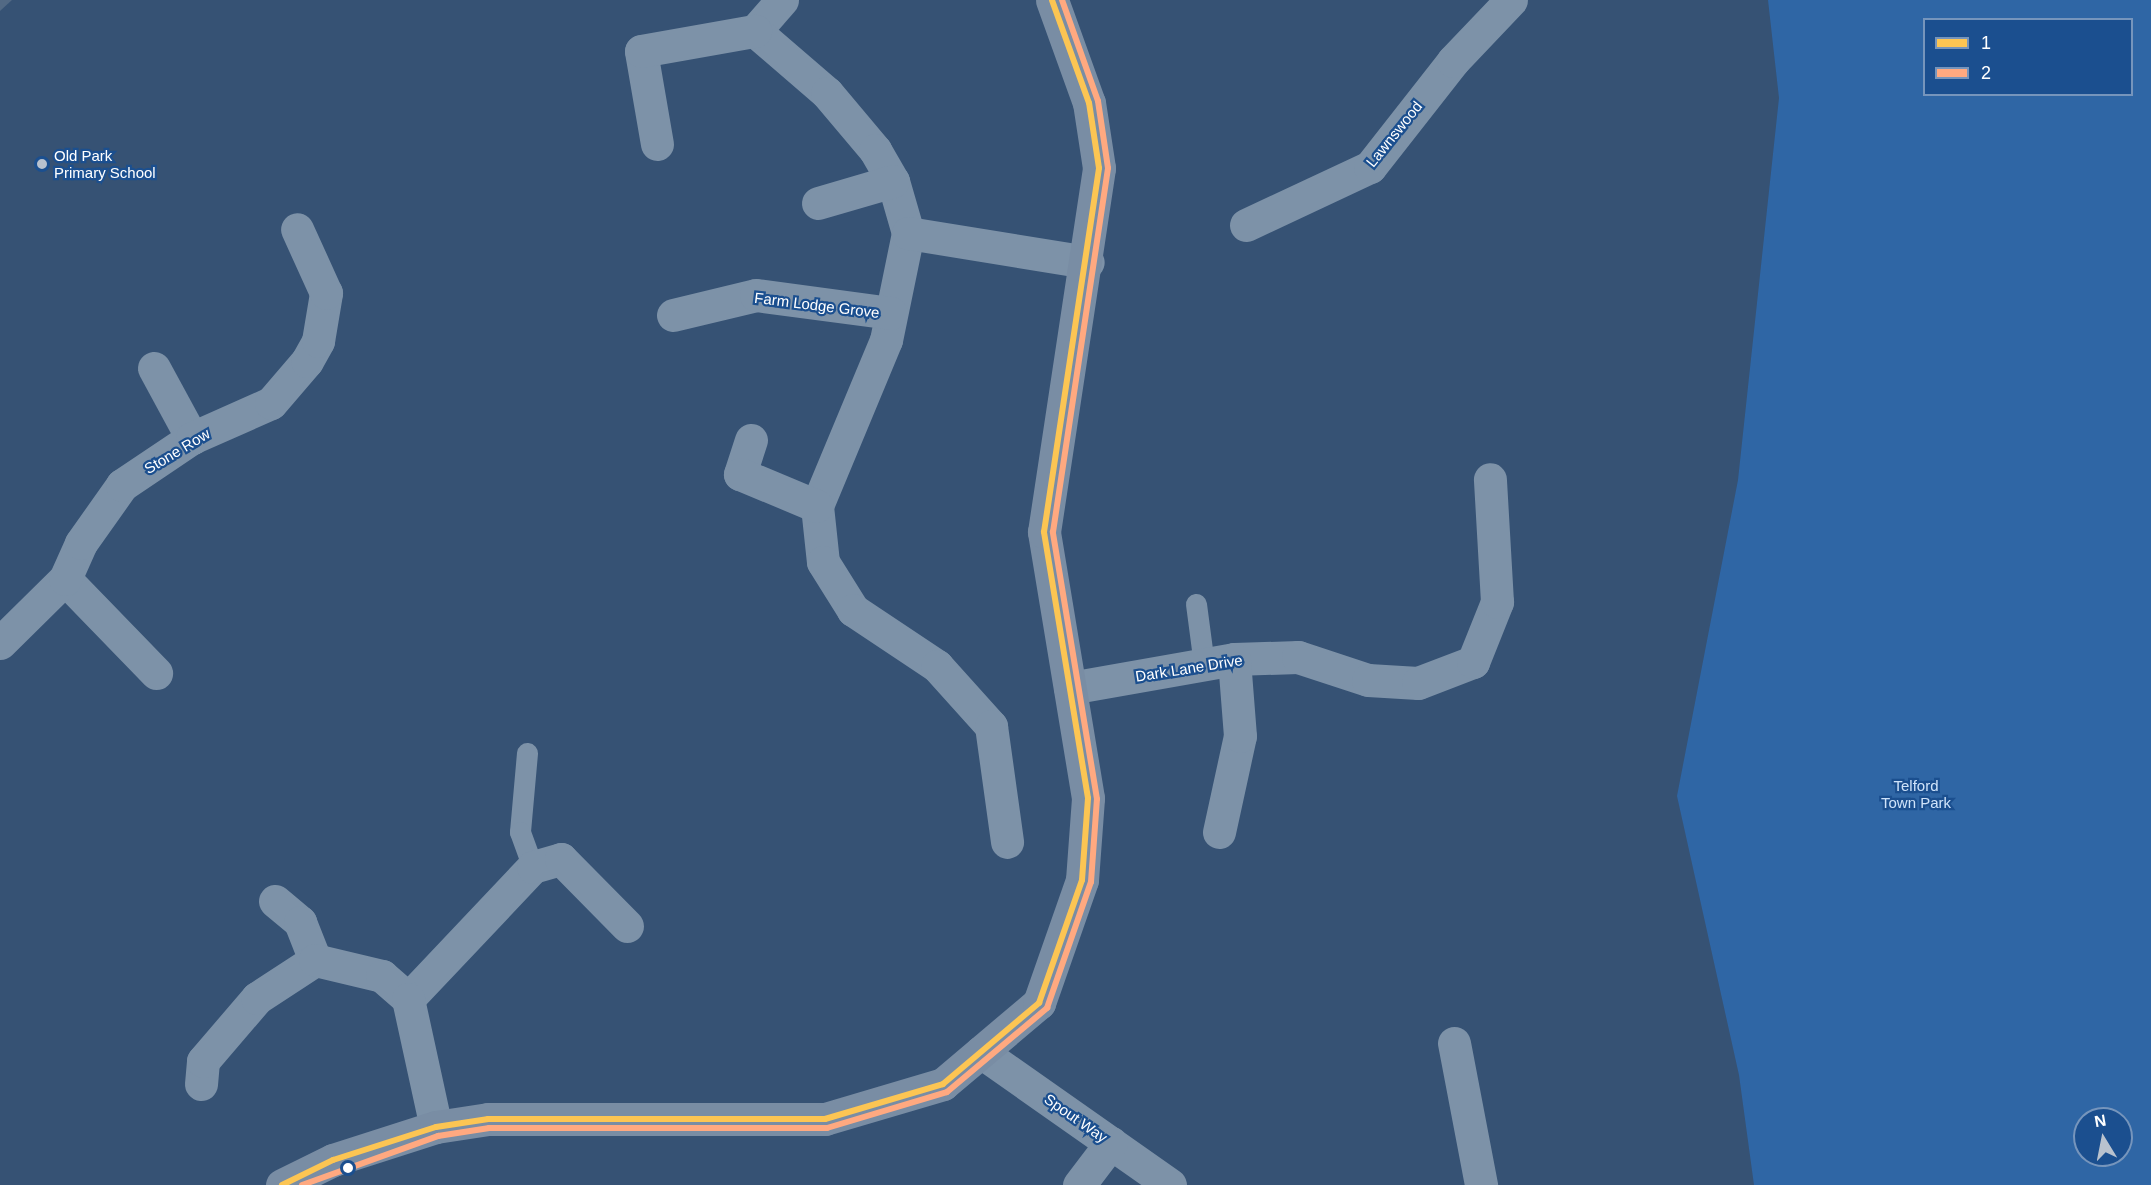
<!DOCTYPE html>
<style>
body{margin:0}
#map{position:relative;width:2151px;height:1185px;overflow:hidden;background:#365274;font-family:Helvetica,sans-serif}
div>[style]{position:absolute}
.green>*{inset:0;background:#2f66a5}
.building>*{inset:0;background:#526984}
.lane>*{height:21px;margin:-10.5px;padding:0 10.5px;transform-origin:10.5px;border-radius:10.5px;background:#7d92a8}
.street>*{height:33px;margin:-16.5px;padding:0 16.5px;transform-origin:16.5px;border-radius:16.5px;background:#7d92a8}
.secondary>*{height:33px;margin:-16.5px;padding:0 16.5px;transform-origin:16.5px;border-radius:16.5px;background:#798da4}
.bus-1>*{height:6px;margin:-3px;padding:0 3px;transform-origin:3px;border-radius:3px;background:#fcc553}
.bus-2>*{height:6px;margin:-3px;padding:0 3px;transform-origin:3px;border-radius:3px;background:#ffa980}
.dots>*{width:16px;height:16px;translate:-50% -50%;box-sizing:border-box;border:3px solid #1b4f8f;border-radius:50%}
span{translate:-50% -50%;white-space:nowrap;text-align:center;line-height:1.15;-webkit-text-stroke:4.5px #1b4f8f;paint-order:stroke}
.street-label{font-size:15px;color:#fff}
.poi-label{font-size:15px;color:#fff}
.left{translate:0 -50%;text-align:left}
.park-label{font-size:15px;color:#cfe3fa}
.legend{position:absolute;left:1923px;top:18px;width:210px;height:78px;box-sizing:border-box;background:#1b4f8f;border:2px solid #7695bc;margin:0;padding:8px 10px;list-style:none;font-size:18px;color:#fff}
.legend li{display:flex;align-items:center;gap:12px;height:30px}
.legend b{width:30px;border:2px solid #7695bc}
.north{position:absolute;left:2073px;top:1107px;width:60px;height:60px;box-sizing:border-box;background:#1b4f8f;border:2px solid #7695bc;border-radius:50%;rotate:350deg;font-size:16px;font-weight:700;line-height:24px;text-align:center;color:#fff}
.north::after{content:'';display:block;margin:auto;width:21px;height:27px;background:#b9c2ce;clip-path:polygon(50% 0,100% 100%,50% 72%,0 100%)}
</style>
<div id="map">
<div class="green">
<div style="clip-path:polygon(evenodd,1768px 0,2151px 0,2151px 1185px,1754px 1185px,1739px 1075px,1677px 796px,1738px 480px,1779px 98px,1768px 0,1924px 20px,2132px 20px,2132px 94px,1924px 94px,1924px 20px,1768px 0,2085px 1119px,2121px 1119px,2121px 1155px,2085px 1155px,2085px 1119px)"></div>
</div>
<div class="building">
<div style="clip-path:polygon(0 0,12px 0,0 11px)"></div>
</div>
<div class="lane">
<div style="left:1196px;top:604px;width:62px;rotate:82.5deg"></div>
<div style="left:527px;top:753px;width:79px;rotate:95.1deg"></div>
<div style="left:520px;top:832px;width:37px;rotate:70deg"></div>
</div>
<div class="street">
<div style="left:782px;top:0;width:41px;rotate:131.1deg"></div>
<div style="left:755px;top:31px;width:95px;rotate:40.7deg"></div>
<div style="left:827px;top:93px;width:75px;rotate:49.9deg"></div>
<div style="left:875px;top:150px;width:36px;rotate:60deg"></div>
<div style="left:893px;top:181px;width:54px;rotate:73.9deg"></div>
<div style="left:908px;top:233px;width:109px;rotate:101.6deg"></div>
<div style="left:886px;top:340px;width:180px;rotate:112.6deg"></div>
<div style="left:817px;top:506px;width:56px;rotate:83.9deg"></div>
<div style="left:823px;top:562px;width:57px;rotate:58deg"></div>
<div style="left:853px;top:610px;width:101px;rotate:33.7deg"></div>
<div style="left:937px;top:666px;width:81px;rotate:48deg"></div>
<div style="left:991px;top:726px;width:117px;rotate:82.1deg"></div>
<div style="left:657px;top:144px;width:94px;rotate:-99.8deg"></div>
<div style="left:641px;top:51px;width:116px;rotate:-10deg"></div>
<div style="left:818px;top:203px;width:78px;rotate:-16.3deg"></div>
<div style="left:1246px;top:225px;width:137px;rotate:-25.1deg"></div>
<div style="left:1370px;top:167px;width:135px;rotate:-51.9deg"></div>
<div style="left:1453px;top:61px;width:84px;rotate:-46.4deg"></div>
<div style="left:908px;top:233px;width:182px;rotate:9.2deg"></div>
<div style="left:673px;top:315px;width:85px;rotate:-13.5deg"></div>
<div style="left:756px;top:295px;width:136px;rotate:7.6deg"></div>
<div style="left:154px;top:368px;width:80px;rotate:61.5deg"></div>
<div style="left:751px;top:440px;width:36px;rotate:108deg"></div>
<div style="left:740px;top:474px;width:83px;rotate:22.6deg"></div>
<div style="left:65px;top:579px;width:131px;rotate:45.9deg"></div>
<div style="left:0;top:643px;width:91px;rotate:-44.6deg"></div>
<div style="left:65px;top:579px;width:39px;rotate:-66deg"></div>
<div style="left:81px;top:543px;width:71px;rotate:-54.7deg"></div>
<div style="left:122px;top:485px;width:84px;rotate:-33.9deg"></div>
<div style="left:192px;top:438px;width:86px;rotate:-23.9deg"></div>
<div style="left:271px;top:403px;width:55px;rotate:-49.4deg"></div>
<div style="left:307px;top:361px;width:23px;rotate:-61deg"></div>
<div style="left:318px;top:341px;width:49px;rotate:-80.5deg"></div>
<div style="left:326px;top:293px;width:70px;rotate:-114.4deg"></div>
<div style="left:1070px;top:688px;width:167px;rotate:-10deg"></div>
<div style="left:1234px;top:659px;width:64px;rotate:-1.8deg"></div>
<div style="left:1298px;top:657px;width:74px;rotate:18.2deg"></div>
<div style="left:1368px;top:680px;width:50px;rotate:3.4deg"></div>
<div style="left:1418px;top:683px;width:59px;rotate:-20.9deg"></div>
<div style="left:1473px;top:662px;width:65px;rotate:-68.2deg"></div>
<div style="left:1497px;top:602px;width:123px;rotate:-93.3deg"></div>
<div style="left:1219px;top:832px;width:98px;rotate:-77.7deg"></div>
<div style="left:1240px;top:736px;width:77px;rotate:-94.5deg"></div>
<div style="left:275px;top:901px;width:33px;rotate:40deg"></div>
<div style="left:300px;top:922px;width:41px;rotate:68.5deg"></div>
<div style="left:408px;top:999px;width:182px;rotate:-46.6deg"></div>
<div style="left:533px;top:867px;width:29px;rotate:-16deg"></div>
<div style="left:561px;top:859px;width:94px;rotate:45.4deg"></div>
<div style="left:1454px;top:1043px;width:145px;rotate:79.2deg"></div>
<div style="left:981px;top:1052px;width:231px;rotate:35.1deg"></div>
<div style="left:201px;top:1084px;width:23px;rotate:-85deg"></div>
<div style="left:203px;top:1061px;width:83px;rotate:-49.4deg"></div>
<div style="left:257px;top:998px;width:69px;rotate:-33.2deg"></div>
<div style="left:315px;top:960px;width:69px;rotate:13.4deg"></div>
<div style="left:382px;top:976px;width:35px;rotate:41deg"></div>
<div style="left:408px;top:999px;width:131px;rotate:77.7deg"></div>
<div style="left:1079px;top:1185px;width:53px;rotate:-52.7deg"></div>
</div>
<div class="secondary">
<div style="left:282px;top:1185px;width:57px;rotate:-26.1deg"></div>
<div style="left:333px;top:1160px;width:108px;rotate:-17.8deg"></div>
<div style="left:436px;top:1127px;width:53px;rotate:-8.7deg"></div>
<div style="left:488px;top:1119px;width:337px"></div>
<div style="left:825px;top:1119px;width:123px;rotate:-16.5deg"></div>
<div style="left:943px;top:1084px;width:126px;rotate:-40.2deg"></div>
<div style="left:1039px;top:1003px;width:130px;rotate:-70.7deg"></div>
<div style="left:1082px;top:880px;width:82px;rotate:-85.8deg"></div>
<div style="left:1088px;top:798px;width:270px;rotate:-99.4deg"></div>
<div style="left:1044px;top:532px;width:368px;rotate:-81.4deg"></div>
<div style="left:1099px;top:168px;width:66px;rotate:-98.7deg"></div>
<div style="left:1089px;top:103px;width:109px;rotate:-109.8deg"></div>
</div>
<div class="bus-1">
<div style="left:282px;top:1185px;width:57px;rotate:-26.1deg"></div>
<div style="left:333px;top:1160px;width:108px;rotate:-17.8deg"></div>
<div style="left:436px;top:1127px;width:53px;rotate:-8.7deg"></div>
<div style="left:488px;top:1119px;width:337px"></div>
<div style="left:825px;top:1119px;width:123px;rotate:-16.5deg"></div>
<div style="left:943px;top:1084px;width:126px;rotate:-40.2deg"></div>
<div style="left:1039px;top:1003px;width:130px;rotate:-70.7deg"></div>
<div style="left:1082px;top:880px;width:82px;rotate:-85.8deg"></div>
<div style="left:1088px;top:798px;width:270px;rotate:-99.4deg"></div>
<div style="left:1044px;top:532px;width:368px;rotate:-81.4deg"></div>
<div style="left:1099px;top:168px;width:66px;rotate:-98.7deg"></div>
<div style="left:1089px;top:103px;width:109px;rotate:-109.8deg"></div>
</div>
<div class="bus-2">
<div style="left:302px;top:1185px;width:145px;rotate:-19.8deg"></div>
<div style="left:438px;top:1136px;width:52px;rotate:-8.9deg"></div>
<div style="left:489px;top:1128px;width:338px"></div>
<div style="left:827px;top:1128px;width:125px;rotate:-16.7deg"></div>
<div style="left:947px;top:1092px;width:131px;rotate:-40deg"></div>
<div style="left:1047px;top:1008px;width:133px;rotate:-70.8deg"></div>
<div style="left:1091px;top:882px;width:83px;rotate:-85.9deg"></div>
<div style="left:1097px;top:799px;width:271px;rotate:-99.4deg"></div>
<div style="left:1053px;top:532px;width:368px;rotate:-81.4deg"></div>
<div style="left:1108px;top:168px;width:68px;rotate:-98.5deg"></div>
<div style="left:1098px;top:101px;width:107px;rotate:-109.6deg"></div>
</div>
<div class="dots">
<div style="left:42px;top:164px;background:#b9c2ce"></div>
<div style="left:348px;top:1168px;background:#fff"></div>
</div>
<div class="street-label">
<span style="left:1394px;top:134px;rotate:-51deg">Lawnswood</span>
<span style="left:817px;top:305px;rotate:7deg">Farm Lodge Grove</span>
<span style="left:177px;top:451px;rotate:-31deg">Stone Row</span>
<span style="left:1189px;top:668px;rotate:-9deg">Dark Lane Drive</span>
<span style="left:1076px;top:1118px;rotate:35deg">Spout Way</span>
</div>
<div class="poi-label">
<span class="left" style="left:54px;top:164px">Old Park<br>Primary School</span>
</div>
<div class="park-label">
<span style="left:1916px;top:794px">Telford<br>Town Park</span>
</div>
<ul class="legend">
<li><b style="height:8px;background:#fcc553"></b>1</li>
<li><b style="height:8px;background:#ffa980"></b>2</li>
</ul>
<div class="north">N</div>
</div>
